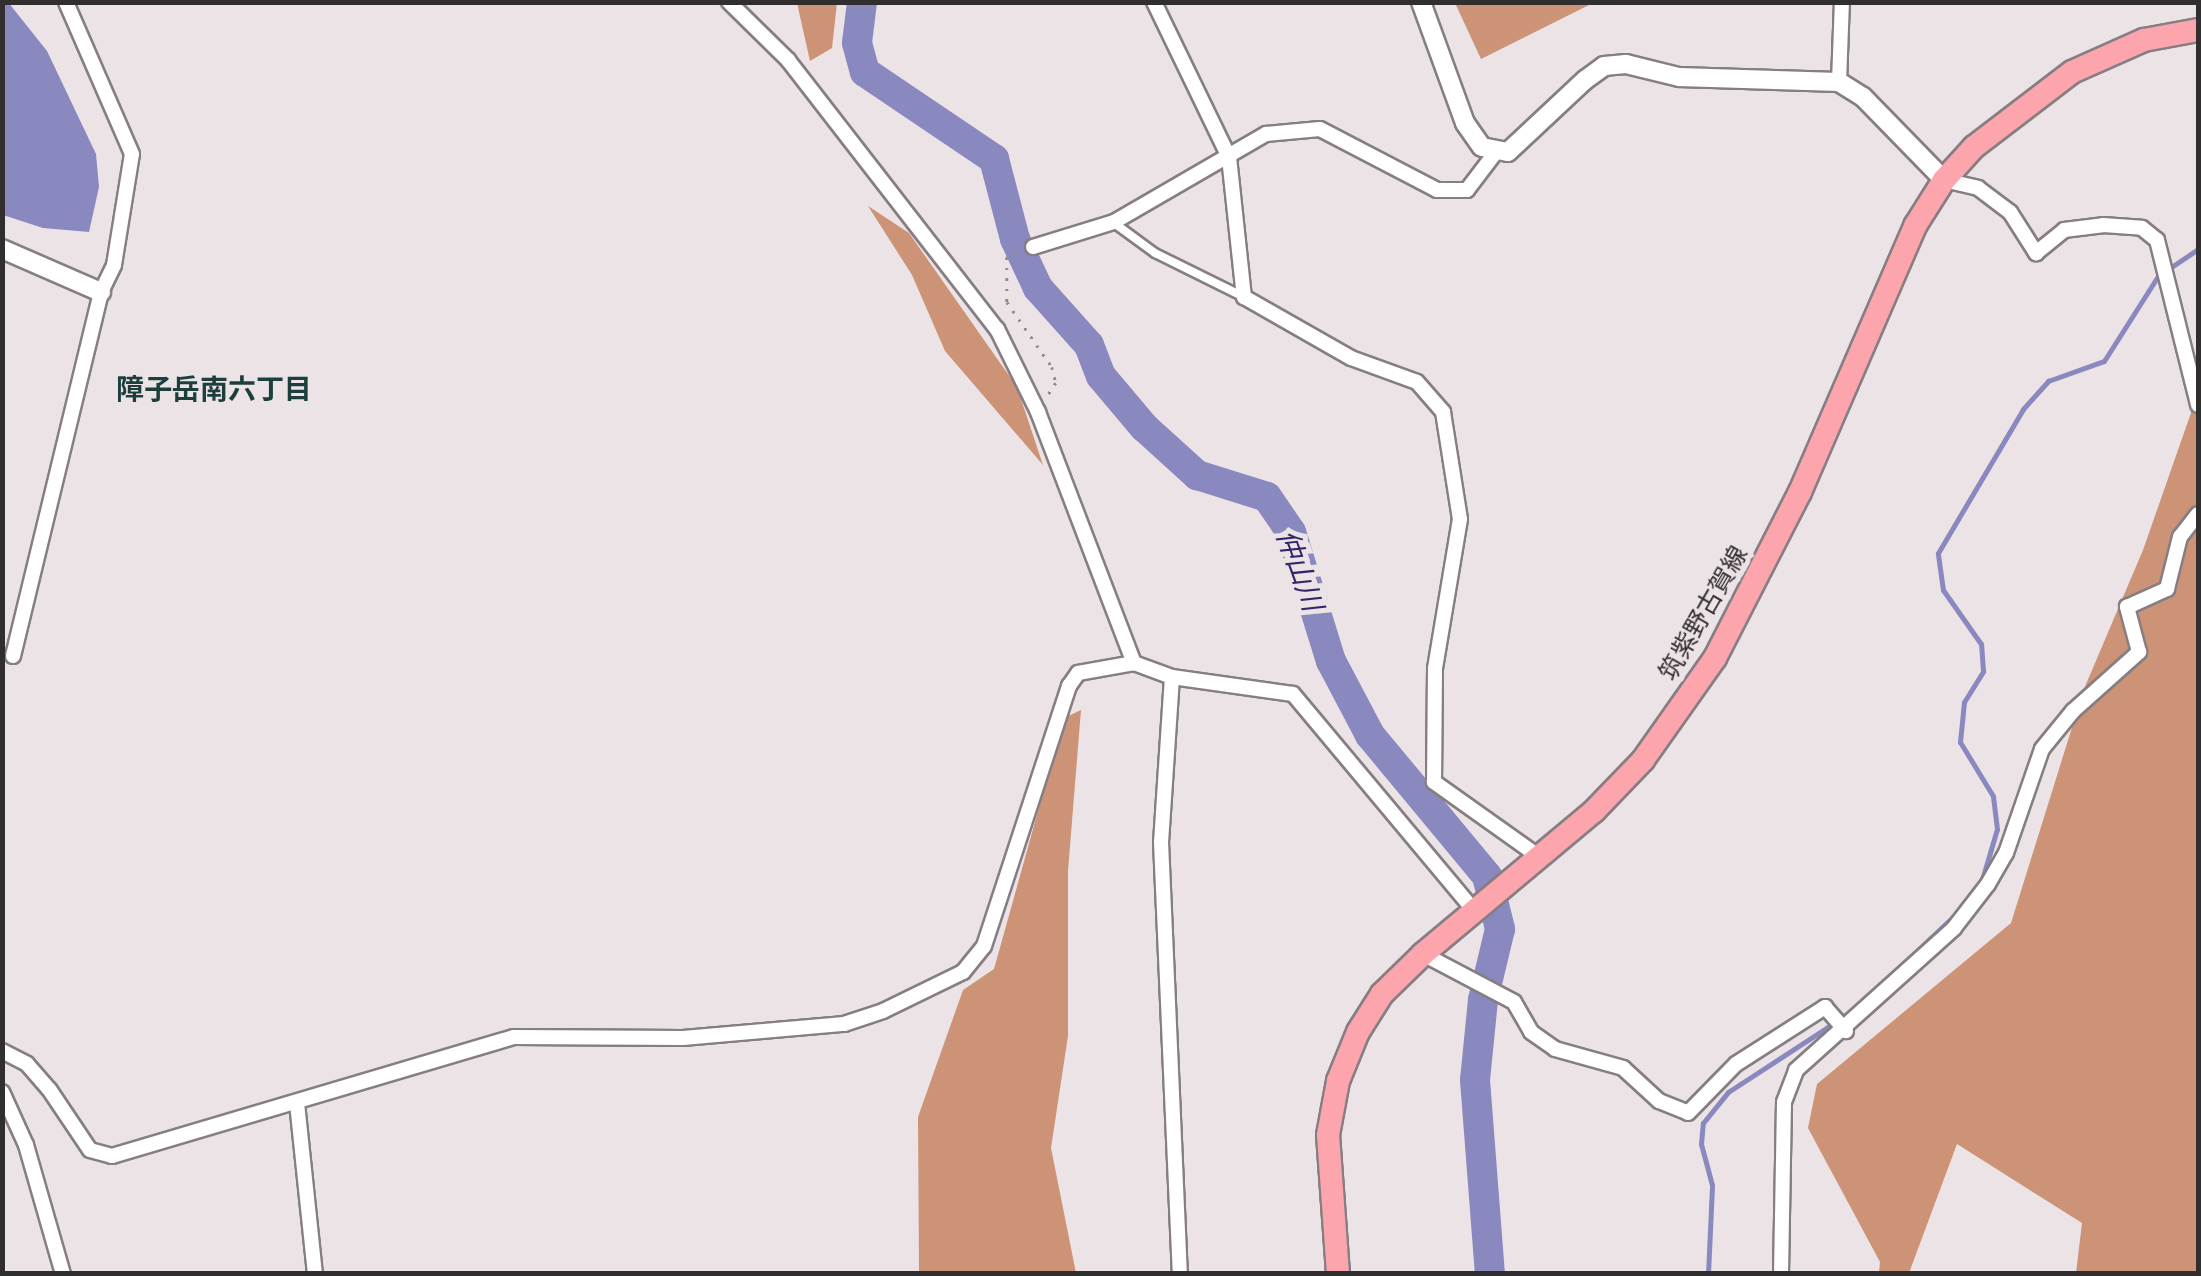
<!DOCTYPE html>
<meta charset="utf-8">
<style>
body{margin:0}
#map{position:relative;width:2201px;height:1276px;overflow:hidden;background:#ece3e7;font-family:"Public Sans","Noto Sans JP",sans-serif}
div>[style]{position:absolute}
.forest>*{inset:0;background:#cd9377}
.water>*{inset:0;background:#8a89bf}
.stream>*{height:5px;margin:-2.5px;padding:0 2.5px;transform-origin:2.5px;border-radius:2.5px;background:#8a89bf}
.river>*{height:30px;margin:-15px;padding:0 15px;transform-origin:15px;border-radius:15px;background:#8a89bf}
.path>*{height:2.5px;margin-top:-1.25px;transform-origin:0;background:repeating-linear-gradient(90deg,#918b8e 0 2.5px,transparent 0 10.5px)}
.roads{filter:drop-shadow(2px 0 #867e82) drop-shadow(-2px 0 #867e82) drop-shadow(0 2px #867e82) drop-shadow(0 -2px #867e82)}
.service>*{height:8px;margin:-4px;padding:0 4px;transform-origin:4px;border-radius:4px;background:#fff}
.minor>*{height:14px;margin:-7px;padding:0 7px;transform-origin:7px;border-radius:7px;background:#fff}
.tertiary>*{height:18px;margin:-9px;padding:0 9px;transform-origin:9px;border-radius:9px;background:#fff}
.primary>*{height:22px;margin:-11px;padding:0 11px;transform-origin:11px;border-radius:11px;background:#fca5ad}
span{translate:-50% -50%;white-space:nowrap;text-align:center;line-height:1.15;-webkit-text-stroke:10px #ece3e7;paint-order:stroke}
.street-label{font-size:25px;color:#312e2f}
.neighbourhood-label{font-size:28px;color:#1c3f3e;font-weight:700}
.water-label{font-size:28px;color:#302567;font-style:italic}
.frame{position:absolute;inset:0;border:5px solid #312e2f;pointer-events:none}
</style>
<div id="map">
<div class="forest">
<div style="clip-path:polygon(797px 3px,837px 3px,832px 48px,810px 61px)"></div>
<div style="clip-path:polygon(1455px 3px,1593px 3px,1481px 59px)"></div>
<div style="clip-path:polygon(868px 206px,909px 233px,1017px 387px,1043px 465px,945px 351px,912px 275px)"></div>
<div style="clip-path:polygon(2192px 410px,2198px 415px,2198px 1273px,2076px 1273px,2082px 1223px,1957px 1144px,1909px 1273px,1879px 1273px,1880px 1262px,1808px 1128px,1817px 1084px,2011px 923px,2084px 689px,2143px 550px)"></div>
<div style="clip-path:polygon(1081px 710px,1068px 871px,1068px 1036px,1051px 1148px,1076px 1273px,919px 1273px,918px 1117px,963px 990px,994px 969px,1064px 718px)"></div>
</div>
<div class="water">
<div style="clip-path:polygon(8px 2px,47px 51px,96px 154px,99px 187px,89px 232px,43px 228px,3px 215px,2px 3px)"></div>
</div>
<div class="stream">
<div style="left:1981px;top:883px;width:56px;rotate:-73.5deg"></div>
<div style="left:1997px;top:829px;width:33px;rotate:-97deg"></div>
<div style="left:1993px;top:796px;width:63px;rotate:-121.4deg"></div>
<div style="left:1960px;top:742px;width:40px;rotate:-84.3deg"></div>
<div style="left:1964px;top:702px;width:36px;rotate:-58deg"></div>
<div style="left:1983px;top:671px;width:27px;rotate:-94deg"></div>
<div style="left:1981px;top:644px;width:66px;rotate:-125.1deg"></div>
<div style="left:1943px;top:590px;width:37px;rotate:-98deg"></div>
<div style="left:1938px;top:553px;width:167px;rotate:-59.4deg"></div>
<div style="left:2023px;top:409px;width:38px;rotate:-48deg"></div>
<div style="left:2048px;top:381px;width:59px;rotate:-19.7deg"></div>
<div style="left:2104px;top:361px;width:101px;rotate:-57.6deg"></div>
<div style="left:2158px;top:276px;width:48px;rotate:-34deg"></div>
<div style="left:1872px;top:993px;width:120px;rotate:-43.3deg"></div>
<div style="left:1708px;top:1274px;width:89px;rotate:-87.4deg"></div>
<div style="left:1712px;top:1185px;width:42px;rotate:-105deg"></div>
<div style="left:1701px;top:1144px;width:21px;rotate:-85deg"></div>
<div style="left:1703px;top:1123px;width:40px;rotate:-51deg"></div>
<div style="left:1728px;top:1092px;width:145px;rotate:-33.1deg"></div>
</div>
<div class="river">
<div style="left:862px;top:2px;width:41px;rotate:97deg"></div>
<div style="left:857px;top:43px;width:30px;rotate:75deg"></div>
<div style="left:865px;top:72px;width:156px;rotate:34deg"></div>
<div style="left:994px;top:159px;width:83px;rotate:75.3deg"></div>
<div style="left:1015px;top:239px;width:54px;rotate:64.9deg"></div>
<div style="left:1038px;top:288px;width:76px;rotate:48.2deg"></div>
<div style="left:1089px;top:345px;width:33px;rotate:69deg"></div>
<div style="left:1101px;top:376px;width:67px;rotate:49.9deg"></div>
<div style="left:1144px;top:427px;width:72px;rotate:42.2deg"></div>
<div style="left:1197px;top:475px;width:73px;rotate:17.4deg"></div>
<div style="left:1267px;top:497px;width:42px;rotate:55.6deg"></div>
<div style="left:1291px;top:532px;width:135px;rotate:72.8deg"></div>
<div style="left:1331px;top:661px;width:84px;rotate:62.2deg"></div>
<div style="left:1370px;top:735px;width:183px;rotate:50.3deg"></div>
<div style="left:1487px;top:876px;width:55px;rotate:76.2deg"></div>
<div style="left:1500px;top:929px;width:73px;rotate:103.5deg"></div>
<div style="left:1483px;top:1000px;width:80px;rotate:95.7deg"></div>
<div style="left:1475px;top:1080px;width:195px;rotate:85.6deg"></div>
</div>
<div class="path">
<div style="left:1017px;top:253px;width:11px;rotate:158deg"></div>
<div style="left:1007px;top:257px;width:45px;rotate:90deg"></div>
<div style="left:1007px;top:302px;width:79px;rotate:55.3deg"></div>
<div style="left:1052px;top:367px;width:16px;rotate:76deg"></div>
<div style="left:1056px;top:383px;width:14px;rotate:124deg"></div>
</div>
<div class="roads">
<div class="service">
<div style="left:1114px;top:223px;width:51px;rotate:36.2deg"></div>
<div style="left:1155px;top:253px;width:99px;rotate:26.3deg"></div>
</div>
<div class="minor">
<div style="left:729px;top:2px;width:83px;rotate:44.5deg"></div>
<div style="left:788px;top:60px;width:341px;rotate:52.2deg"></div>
<div style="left:997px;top:329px;width:93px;rotate:63.7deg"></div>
<div style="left:1038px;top:412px;width:269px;rotate:69.1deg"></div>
<div style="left:1154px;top:2px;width:172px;rotate:64.2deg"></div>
<div style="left:1229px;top:157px;width:141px;rotate:83.9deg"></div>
<div style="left:1244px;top:297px;width:123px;rotate:29.7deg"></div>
<div style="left:1351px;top:358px;width:70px;rotate:20deg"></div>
<div style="left:1417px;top:382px;width:40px;rotate:49deg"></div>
<div style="left:1443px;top:412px;width:108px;rotate:81deg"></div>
<div style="left:1460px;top:519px;width:152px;rotate:99.5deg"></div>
<div style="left:1435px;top:669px;width:113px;rotate:90.5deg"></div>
<div style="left:1434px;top:782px;width:131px;rotate:35.4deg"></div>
<div style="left:1839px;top:82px;width:80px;rotate:-87.9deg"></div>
<div style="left:1944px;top:180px;width:35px;rotate:13deg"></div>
<div style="left:1978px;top:188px;width:40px;rotate:37deg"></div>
<div style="left:2010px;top:212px;width:49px;rotate:57.6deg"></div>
<div style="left:2036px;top:253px;width:36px;rotate:-39deg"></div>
<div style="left:2064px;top:230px;width:39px;rotate:-7deg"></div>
<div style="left:2103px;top:225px;width:39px;rotate:4deg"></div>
<div style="left:2142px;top:228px;width:19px;rotate:39deg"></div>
<div style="left:2157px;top:240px;width:170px;rotate:76deg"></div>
<div style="left:1033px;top:247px;width:85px;rotate:-17.2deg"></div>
<div style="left:1114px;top:222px;width:176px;rotate:-30.1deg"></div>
<div style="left:1266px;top:134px;width:54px;rotate:-5.3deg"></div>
<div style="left:1320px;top:129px;width:132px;rotate:27.5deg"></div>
<div style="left:1437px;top:190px;width:30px"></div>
<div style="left:1467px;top:190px;width:48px;rotate:-52.7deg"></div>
<div style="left:13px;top:656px;width:374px;rotate:-76.4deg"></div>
<div style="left:101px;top:292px;width:30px;rotate:-64deg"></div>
<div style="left:114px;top:265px;width:112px;rotate:-80.8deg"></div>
<div style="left:132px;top:154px;width:166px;rotate:-113.5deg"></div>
<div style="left:1172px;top:677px;width:165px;rotate:93.8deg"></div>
<div style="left:1161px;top:842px;width:432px;rotate:87.5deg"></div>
<div style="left:1423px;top:954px;width:103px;rotate:27.8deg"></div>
<div style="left:1514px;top:1002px;width:34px;rotate:60deg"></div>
<div style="left:1531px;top:1032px;width:29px;rotate:35deg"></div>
<div style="left:1555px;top:1049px;width:71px;rotate:15.6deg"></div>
<div style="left:1623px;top:1068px;width:49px;rotate:42.5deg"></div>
<div style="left:1659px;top:1101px;width:31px;rotate:22deg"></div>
<div style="left:1688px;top:1113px;width:69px;rotate:-45.6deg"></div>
<div style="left:1736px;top:1064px;width:106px;rotate:-32.6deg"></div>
<div style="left:1825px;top:1007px;width:32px;rotate:49deg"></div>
<div style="left:2px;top:1051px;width:28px;rotate:27deg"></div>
<div style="left:27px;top:1064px;width:33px;rotate:49deg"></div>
<div style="left:49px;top:1089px;width:73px;rotate:56.1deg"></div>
<div style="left:90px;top:1150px;width:23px;rotate:15deg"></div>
<div style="left:112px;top:1156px;width:419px;rotate:-16.5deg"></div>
<div style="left:514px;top:1037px;width:169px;rotate:0.3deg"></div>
<div style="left:683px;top:1038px;width:162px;rotate:-5deg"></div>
<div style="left:844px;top:1024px;width:41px;rotate:-18.4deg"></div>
<div style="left:883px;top:1011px;width:89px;rotate:-26deg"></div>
<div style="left:963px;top:972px;width:33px;rotate:-51deg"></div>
<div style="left:984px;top:946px;width:274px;rotate:-71.9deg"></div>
<div style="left:1069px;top:686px;width:16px;rotate:-55deg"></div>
<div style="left:1078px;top:673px;width:57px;rotate:-10.1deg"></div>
<div style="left:1134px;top:663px;width:40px;rotate:20.2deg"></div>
<div style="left:1172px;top:677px;width:122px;rotate:8deg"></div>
<div style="left:1293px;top:694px;width:284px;rotate:50.1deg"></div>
<div style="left:2px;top:1092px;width:58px;rotate:65.6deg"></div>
<div style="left:26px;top:1145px;width:134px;rotate:74deg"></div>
<div style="left:297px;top:1103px;width:172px;rotate:84deg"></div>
<div style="left:1781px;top:1274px;width:172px;rotate:-89deg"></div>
<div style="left:1784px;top:1102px;width:34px;rotate:-69deg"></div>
<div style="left:1796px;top:1070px;width:212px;rotate:-41.9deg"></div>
<div style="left:1954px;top:928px;width:56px;rotate:-52.3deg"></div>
<div style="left:1988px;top:884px;width:36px;rotate:-60deg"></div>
<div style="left:2006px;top:853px;width:110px;rotate:-70.9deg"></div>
<div style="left:2042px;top:749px;width:49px;rotate:-50.8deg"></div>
<div style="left:2073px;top:711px;width:89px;rotate:-41.8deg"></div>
<div style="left:2139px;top:652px;width:47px;rotate:-104.9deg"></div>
<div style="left:2127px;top:607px;width:44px;rotate:-24.2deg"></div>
<div style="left:2167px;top:589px;width:54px;rotate:-76deg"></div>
<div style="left:2180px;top:537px;width:29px;rotate:-52deg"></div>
</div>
<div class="tertiary">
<div style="left:1421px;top:2px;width:129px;rotate:70deg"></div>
<div style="left:1465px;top:123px;width:29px;rotate:55deg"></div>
<div style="left:1482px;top:147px;width:26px;rotate:11deg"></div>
<div style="left:1508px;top:152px;width:105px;rotate:-43.1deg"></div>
<div style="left:1585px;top:80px;width:24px;rotate:-36deg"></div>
<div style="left:1604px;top:66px;width:22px;rotate:-5deg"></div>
<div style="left:1626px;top:64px;width:55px;rotate:13.8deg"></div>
<div style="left:1679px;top:77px;width:160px;rotate:1.8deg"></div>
<div style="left:1839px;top:82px;width:28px;rotate:32deg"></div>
<div style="left:1863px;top:97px;width:116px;rotate:45.7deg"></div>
<div style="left:2px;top:249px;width:108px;rotate:23.5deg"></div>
</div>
<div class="primary">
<div style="left:1338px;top:1274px;width:139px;rotate:-94.1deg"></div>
<div style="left:1328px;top:1135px;width:55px;rotate:-79.5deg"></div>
<div style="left:1338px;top:1081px;width:53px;rotate:-67.8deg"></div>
<div style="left:1358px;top:1032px;width:45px;rotate:-57.7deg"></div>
<div style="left:1382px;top:994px;width:57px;rotate:-44.3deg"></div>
<div style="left:1423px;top:954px;width:223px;rotate:-39.9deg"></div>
<div style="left:1594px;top:811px;width:71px;rotate:-46.1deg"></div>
<div style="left:1643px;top:760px;width:125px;rotate:-54.8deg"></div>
<div style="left:1715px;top:658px;width:186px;rotate:-62.9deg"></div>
<div style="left:1800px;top:492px;width:290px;rotate:-66.6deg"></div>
<div style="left:1915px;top:226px;width:54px;rotate:-57.8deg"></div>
<div style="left:1944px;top:180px;width:45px;rotate:-47.7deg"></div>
<div style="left:1974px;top:147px;width:123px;rotate:-37.4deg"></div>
<div style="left:2072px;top:72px;width:79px;rotate:-24deg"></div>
<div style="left:2144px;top:40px;width:55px;rotate:-10.5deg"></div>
</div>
</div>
<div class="street-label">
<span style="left:1703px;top:613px;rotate:-60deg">筑紫野古賀線</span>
</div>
<div class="neighbourhood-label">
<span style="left:214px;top:389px">障子岳南六丁目</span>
</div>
<div class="water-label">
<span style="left:1300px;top:570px;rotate:70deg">仲山川</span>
</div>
<div class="frame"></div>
</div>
